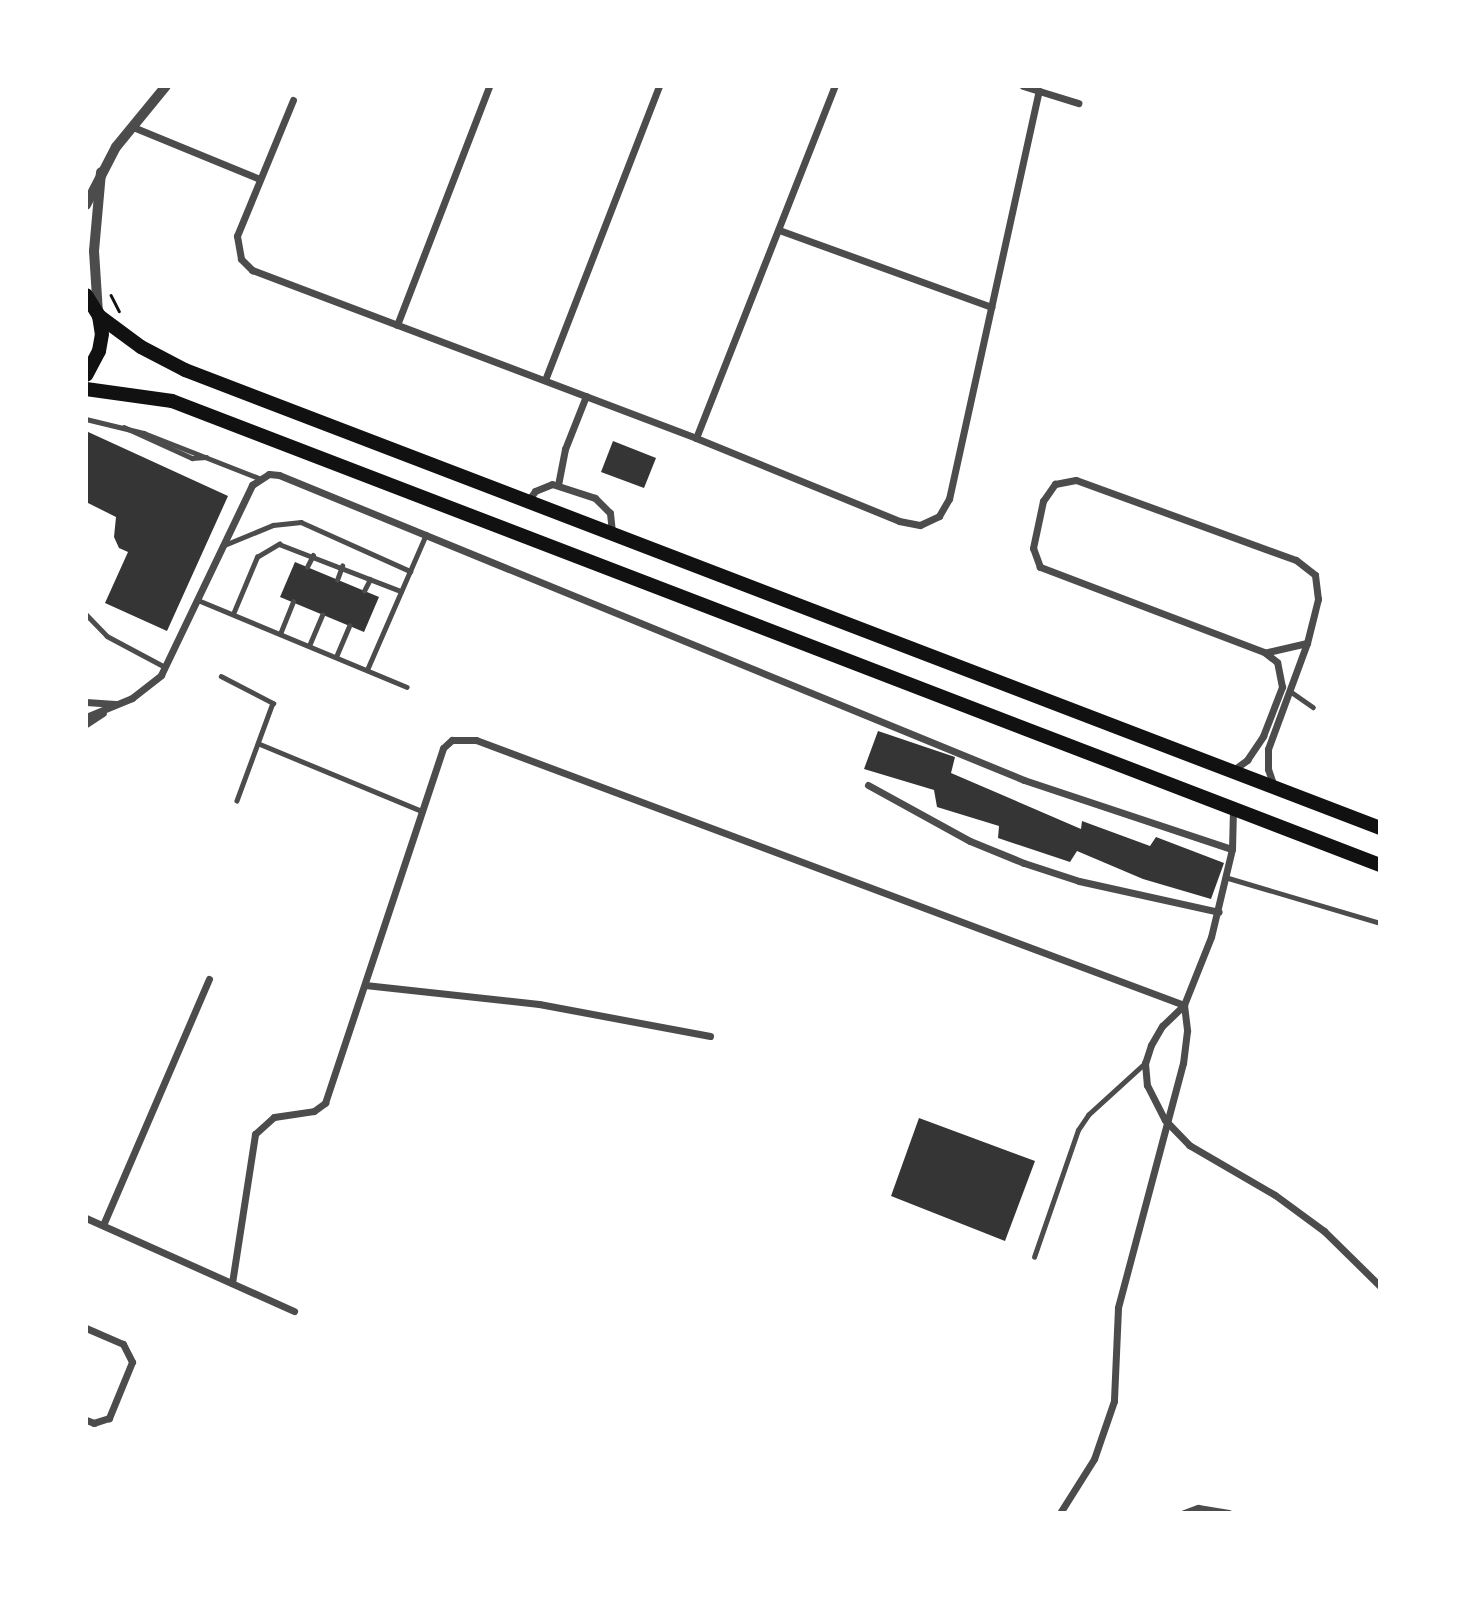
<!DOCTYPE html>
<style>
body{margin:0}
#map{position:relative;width:1466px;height:1599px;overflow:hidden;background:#fff;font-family:"Exo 2",sans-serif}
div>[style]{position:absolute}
.building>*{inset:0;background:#353535}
.path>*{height:2.5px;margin:-1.25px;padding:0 1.25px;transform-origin:1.25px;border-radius:1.25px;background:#111}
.service>*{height:4.5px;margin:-2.25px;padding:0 2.25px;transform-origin:2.25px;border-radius:2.25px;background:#4c4c4c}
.minor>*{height:7px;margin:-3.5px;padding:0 3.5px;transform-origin:3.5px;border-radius:3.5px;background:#4c4c4c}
.tertiary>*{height:10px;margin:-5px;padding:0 5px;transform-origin:5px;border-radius:5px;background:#4c4c4c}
.primary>*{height:14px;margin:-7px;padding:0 7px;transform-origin:7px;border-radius:7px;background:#111}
span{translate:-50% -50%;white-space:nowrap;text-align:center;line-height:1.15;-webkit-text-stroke:6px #fff;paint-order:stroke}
.frame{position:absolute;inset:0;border:88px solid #fff;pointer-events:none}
</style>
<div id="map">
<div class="building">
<div style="clip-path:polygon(86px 431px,228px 496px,167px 631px,105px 603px,128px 552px,119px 548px,114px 537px,116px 517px,86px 502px)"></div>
<div style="clip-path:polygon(613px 441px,656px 458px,644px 488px,601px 472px)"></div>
<div style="clip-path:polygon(295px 562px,379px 597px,364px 632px,280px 597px)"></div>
<div style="clip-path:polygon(878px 731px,955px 757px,951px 773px,1081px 829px,1082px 821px,1150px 846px,1156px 837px,1224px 863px,1211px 899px,1143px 879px,1077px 851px,1070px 862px,998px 838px,999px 826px,937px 807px,934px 790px,864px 769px)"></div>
<div style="clip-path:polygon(919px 1118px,1035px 1161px,1005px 1241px,891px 1196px)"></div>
</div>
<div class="path">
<div style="left:111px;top:295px;width:18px;rotate:63deg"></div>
</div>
<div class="service">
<div style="left:86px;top:419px;width:60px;rotate:13.6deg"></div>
<div style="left:144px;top:433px;width:123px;rotate:21.4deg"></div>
<div style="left:124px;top:427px;width:75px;rotate:24.5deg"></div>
<div style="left:192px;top:458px;width:14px;rotate:-4deg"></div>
<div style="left:222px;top:546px;width:55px;rotate:-22.4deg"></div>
<div style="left:273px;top:525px;width:28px;rotate:-6deg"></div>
<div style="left:301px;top:522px;width:120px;rotate:24.2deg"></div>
<div style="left:307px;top:567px;width:13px;rotate:-63deg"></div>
<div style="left:337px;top:580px;width:15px;rotate:-70deg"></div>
<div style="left:364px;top:591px;width:13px;rotate:-63deg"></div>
<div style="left:198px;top:600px;width:226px;rotate:22.6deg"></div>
<div style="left:86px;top:614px;width:30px;rotate:46deg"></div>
<div style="left:107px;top:636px;width:66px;rotate:28.1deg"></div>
<div style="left:233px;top:614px;width:62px;rotate:-67.2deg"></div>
<div style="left:257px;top:557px;width:26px;rotate:-31deg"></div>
<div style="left:279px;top:544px;width:131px;rotate:21.1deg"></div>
<div style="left:280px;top:634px;width:35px;rotate:-68deg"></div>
<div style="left:309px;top:646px;width:34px;rotate:-67deg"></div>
<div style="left:336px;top:657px;width:34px;rotate:-67deg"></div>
<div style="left:367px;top:670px;width:148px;rotate:-66.5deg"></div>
<div style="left:221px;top:676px;width:59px;rotate:27.4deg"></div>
<div style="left:273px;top:703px;width:104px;rotate:110.2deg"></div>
<div style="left:1290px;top:691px;width:28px;rotate:35deg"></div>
<div style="left:260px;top:744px;width:175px;rotate:22.5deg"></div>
<div style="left:1225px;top:877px;width:162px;rotate:16.5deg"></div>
<div style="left:1034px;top:1257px;width:134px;rotate:-70.9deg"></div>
<div style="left:1078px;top:1130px;width:18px;rotate:-56deg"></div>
<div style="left:1088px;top:1115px;width:76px;rotate:-42.3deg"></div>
</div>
<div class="minor">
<div style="left:1023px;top:86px;width:58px;rotate:17.2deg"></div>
<div style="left:293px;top:100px;width:147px;rotate:112.4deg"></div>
<div style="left:237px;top:236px;width:23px;rotate:80deg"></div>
<div style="left:241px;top:259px;width:16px;rotate:45deg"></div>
<div style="left:252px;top:270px;width:475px;rotate:20.7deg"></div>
<div style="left:696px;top:438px;width:219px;rotate:22.2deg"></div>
<div style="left:899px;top:521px;width:21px;rotate:11deg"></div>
<div style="left:920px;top:525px;width:21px;rotate:-25deg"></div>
<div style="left:939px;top:516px;width:20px;rotate:-60deg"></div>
<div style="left:949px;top:499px;width:418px;rotate:-77.6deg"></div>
<div style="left:133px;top:127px;width:137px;rotate:22.3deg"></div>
<div style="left:779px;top:230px;width:226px;rotate:19.9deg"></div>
<div style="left:397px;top:325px;width:256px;rotate:-68.9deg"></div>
<div style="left:545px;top:380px;width:315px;rotate:-68.8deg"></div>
<div style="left:696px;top:438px;width:378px;rotate:-68.5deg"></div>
<div style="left:558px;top:485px;width:37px;rotate:-79deg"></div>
<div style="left:565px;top:449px;width:57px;rotate:-68.4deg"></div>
<div style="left:528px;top:501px;width:12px;rotate:-55deg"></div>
<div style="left:535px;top:491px;width:18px;rotate:-22deg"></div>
<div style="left:552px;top:484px;width:45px;rotate:18deg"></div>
<div style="left:595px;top:498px;width:21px;rotate:45deg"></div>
<div style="left:610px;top:513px;width:20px;rotate:84deg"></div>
<div style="left:1268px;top:652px;width:40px;rotate:-13deg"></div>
<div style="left:86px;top:702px;width:29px;rotate:4deg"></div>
<div style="left:86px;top:717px;width:50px;rotate:-22.4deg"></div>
<div style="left:132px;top:698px;width:37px;rotate:-38deg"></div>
<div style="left:161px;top:675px;width:211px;rotate:-64.4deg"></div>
<div style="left:252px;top:485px;width:20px;rotate:-33deg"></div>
<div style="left:269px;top:474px;width:10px;rotate:6deg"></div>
<div style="left:279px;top:475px;width:805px;rotate:22.26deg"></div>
<div style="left:1024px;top:780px;width:219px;rotate:18.4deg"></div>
<div style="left:86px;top:724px;width:20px;rotate:-33deg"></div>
<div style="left:1232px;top:771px;width:19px;rotate:-36deg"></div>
<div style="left:1247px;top:760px;width:29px;rotate:-56deg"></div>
<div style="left:1263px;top:736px;width:53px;rotate:-68.8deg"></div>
<div style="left:1282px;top:687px;width:25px;rotate:-101deg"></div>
<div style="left:1277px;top:662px;width:16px;rotate:-142deg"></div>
<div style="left:1264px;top:652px;width:240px;rotate:-159.2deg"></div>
<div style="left:1040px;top:567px;width:20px;rotate:-110deg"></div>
<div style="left:1033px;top:548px;width:48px;rotate:-78deg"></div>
<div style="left:1043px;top:501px;width:21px;rotate:-55deg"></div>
<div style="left:1055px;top:484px;width:21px;rotate:-11deg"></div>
<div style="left:1076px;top:480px;width:234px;rotate:20deg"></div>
<div style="left:1296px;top:560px;width:24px;rotate:38deg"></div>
<div style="left:1315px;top:575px;width:24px;rotate:83deg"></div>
<div style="left:1318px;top:599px;width:45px;rotate:104deg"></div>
<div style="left:1307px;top:643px;width:113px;rotate:110.2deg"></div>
<div style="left:1268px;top:749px;width:20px;rotate:90deg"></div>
<div style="left:1268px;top:769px;width:18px;rotate:71deg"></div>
<div style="left:868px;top:785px;width:116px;rotate:28.8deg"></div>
<div style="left:970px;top:841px;width:58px;rotate:22.2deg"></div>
<div style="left:1024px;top:863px;width:58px;rotate:18.1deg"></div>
<div style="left:1079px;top:881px;width:143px;rotate:12.5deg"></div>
<div style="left:1233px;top:809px;width:40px;rotate:91.4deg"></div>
<div style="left:1232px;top:849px;width:90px;rotate:103.4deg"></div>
<div style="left:1211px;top:937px;width:73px;rotate:111.7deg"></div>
<div style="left:1184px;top:1005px;width:30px;rotate:136deg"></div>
<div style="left:1162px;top:1026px;width:22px;rotate:120deg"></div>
<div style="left:1151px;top:1045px;width:19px;rotate:108deg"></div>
<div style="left:1145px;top:1063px;width:22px;rotate:85deg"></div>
<div style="left:1147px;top:1085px;width:39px;rotate:63deg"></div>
<div style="left:1165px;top:1120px;width:35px;rotate:46deg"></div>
<div style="left:1189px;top:1145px;width:99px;rotate:30.2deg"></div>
<div style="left:1275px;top:1195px;width:61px;rotate:36.3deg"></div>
<div style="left:1324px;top:1231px;width:78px;rotate:44.5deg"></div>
<div style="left:365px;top:985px;width:175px;rotate:6.2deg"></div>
<div style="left:539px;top:1004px;width:174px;rotate:10.6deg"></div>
<div style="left:86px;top:1218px;width:228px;rotate:24.1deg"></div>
<div style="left:103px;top:1225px;width:268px;rotate:-66.7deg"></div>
<div style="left:232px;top:1283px;width:151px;rotate:-81.2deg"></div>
<div style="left:255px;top:1134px;width:25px;rotate:-42deg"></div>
<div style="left:274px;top:1117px;width:40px;rotate:-8.5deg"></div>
<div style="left:314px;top:1111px;width:14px;rotate:-36deg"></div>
<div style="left:325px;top:1103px;width:374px;rotate:-71.6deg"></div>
<div style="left:443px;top:748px;width:12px;rotate:-42deg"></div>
<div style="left:452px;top:740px;width:24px"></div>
<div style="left:476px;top:740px;width:756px;rotate:20.52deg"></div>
<div style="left:1184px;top:1005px;width:26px;rotate:83deg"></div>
<div style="left:1187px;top:1031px;width:32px;rotate:97deg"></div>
<div style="left:1183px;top:1063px;width:253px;rotate:104.9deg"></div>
<div style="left:1118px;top:1308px;width:93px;rotate:92.5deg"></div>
<div style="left:1114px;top:1401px;width:61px;rotate:109deg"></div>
<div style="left:1094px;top:1459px;width:64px;rotate:122.2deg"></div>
<div style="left:86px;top:1328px;width:40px;rotate:23.4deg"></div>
<div style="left:123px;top:1344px;width:20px;rotate:63deg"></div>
<div style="left:132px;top:1362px;width:61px;rotate:112.3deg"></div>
<div style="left:109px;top:1418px;width:16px;rotate:162deg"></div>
<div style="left:94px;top:1423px;width:9px;rotate:-159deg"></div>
<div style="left:1184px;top:1513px;width:15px;rotate:-20deg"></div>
<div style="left:1198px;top:1508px;width:31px;rotate:9deg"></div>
</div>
<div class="tertiary">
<div style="left:86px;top:205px;width:65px;rotate:-62.7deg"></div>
<div style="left:116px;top:147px;width:79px;rotate:-50.7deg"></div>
<div style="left:98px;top:313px;width:62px;rotate:-93.7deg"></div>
<div style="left:94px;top:251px;width:79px;rotate:-84.9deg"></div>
</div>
<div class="primary">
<div style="left:86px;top:295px;width:25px;rotate:58deg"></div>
<div style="left:99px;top:316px;width:18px;rotate:81deg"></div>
<div style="left:102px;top:334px;width:17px;rotate:100deg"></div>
<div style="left:99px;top:351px;width:27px;rotate:118deg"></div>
<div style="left:99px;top:316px;width:52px;rotate:36.4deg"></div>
<div style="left:141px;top:347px;width:50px;rotate:27.6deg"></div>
<div style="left:185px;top:370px;width:1280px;rotate:20.97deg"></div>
<div style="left:86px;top:389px;width:87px;rotate:7.9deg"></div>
<div style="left:172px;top:401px;width:1294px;rotate:21.01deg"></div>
</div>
<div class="frame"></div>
</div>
